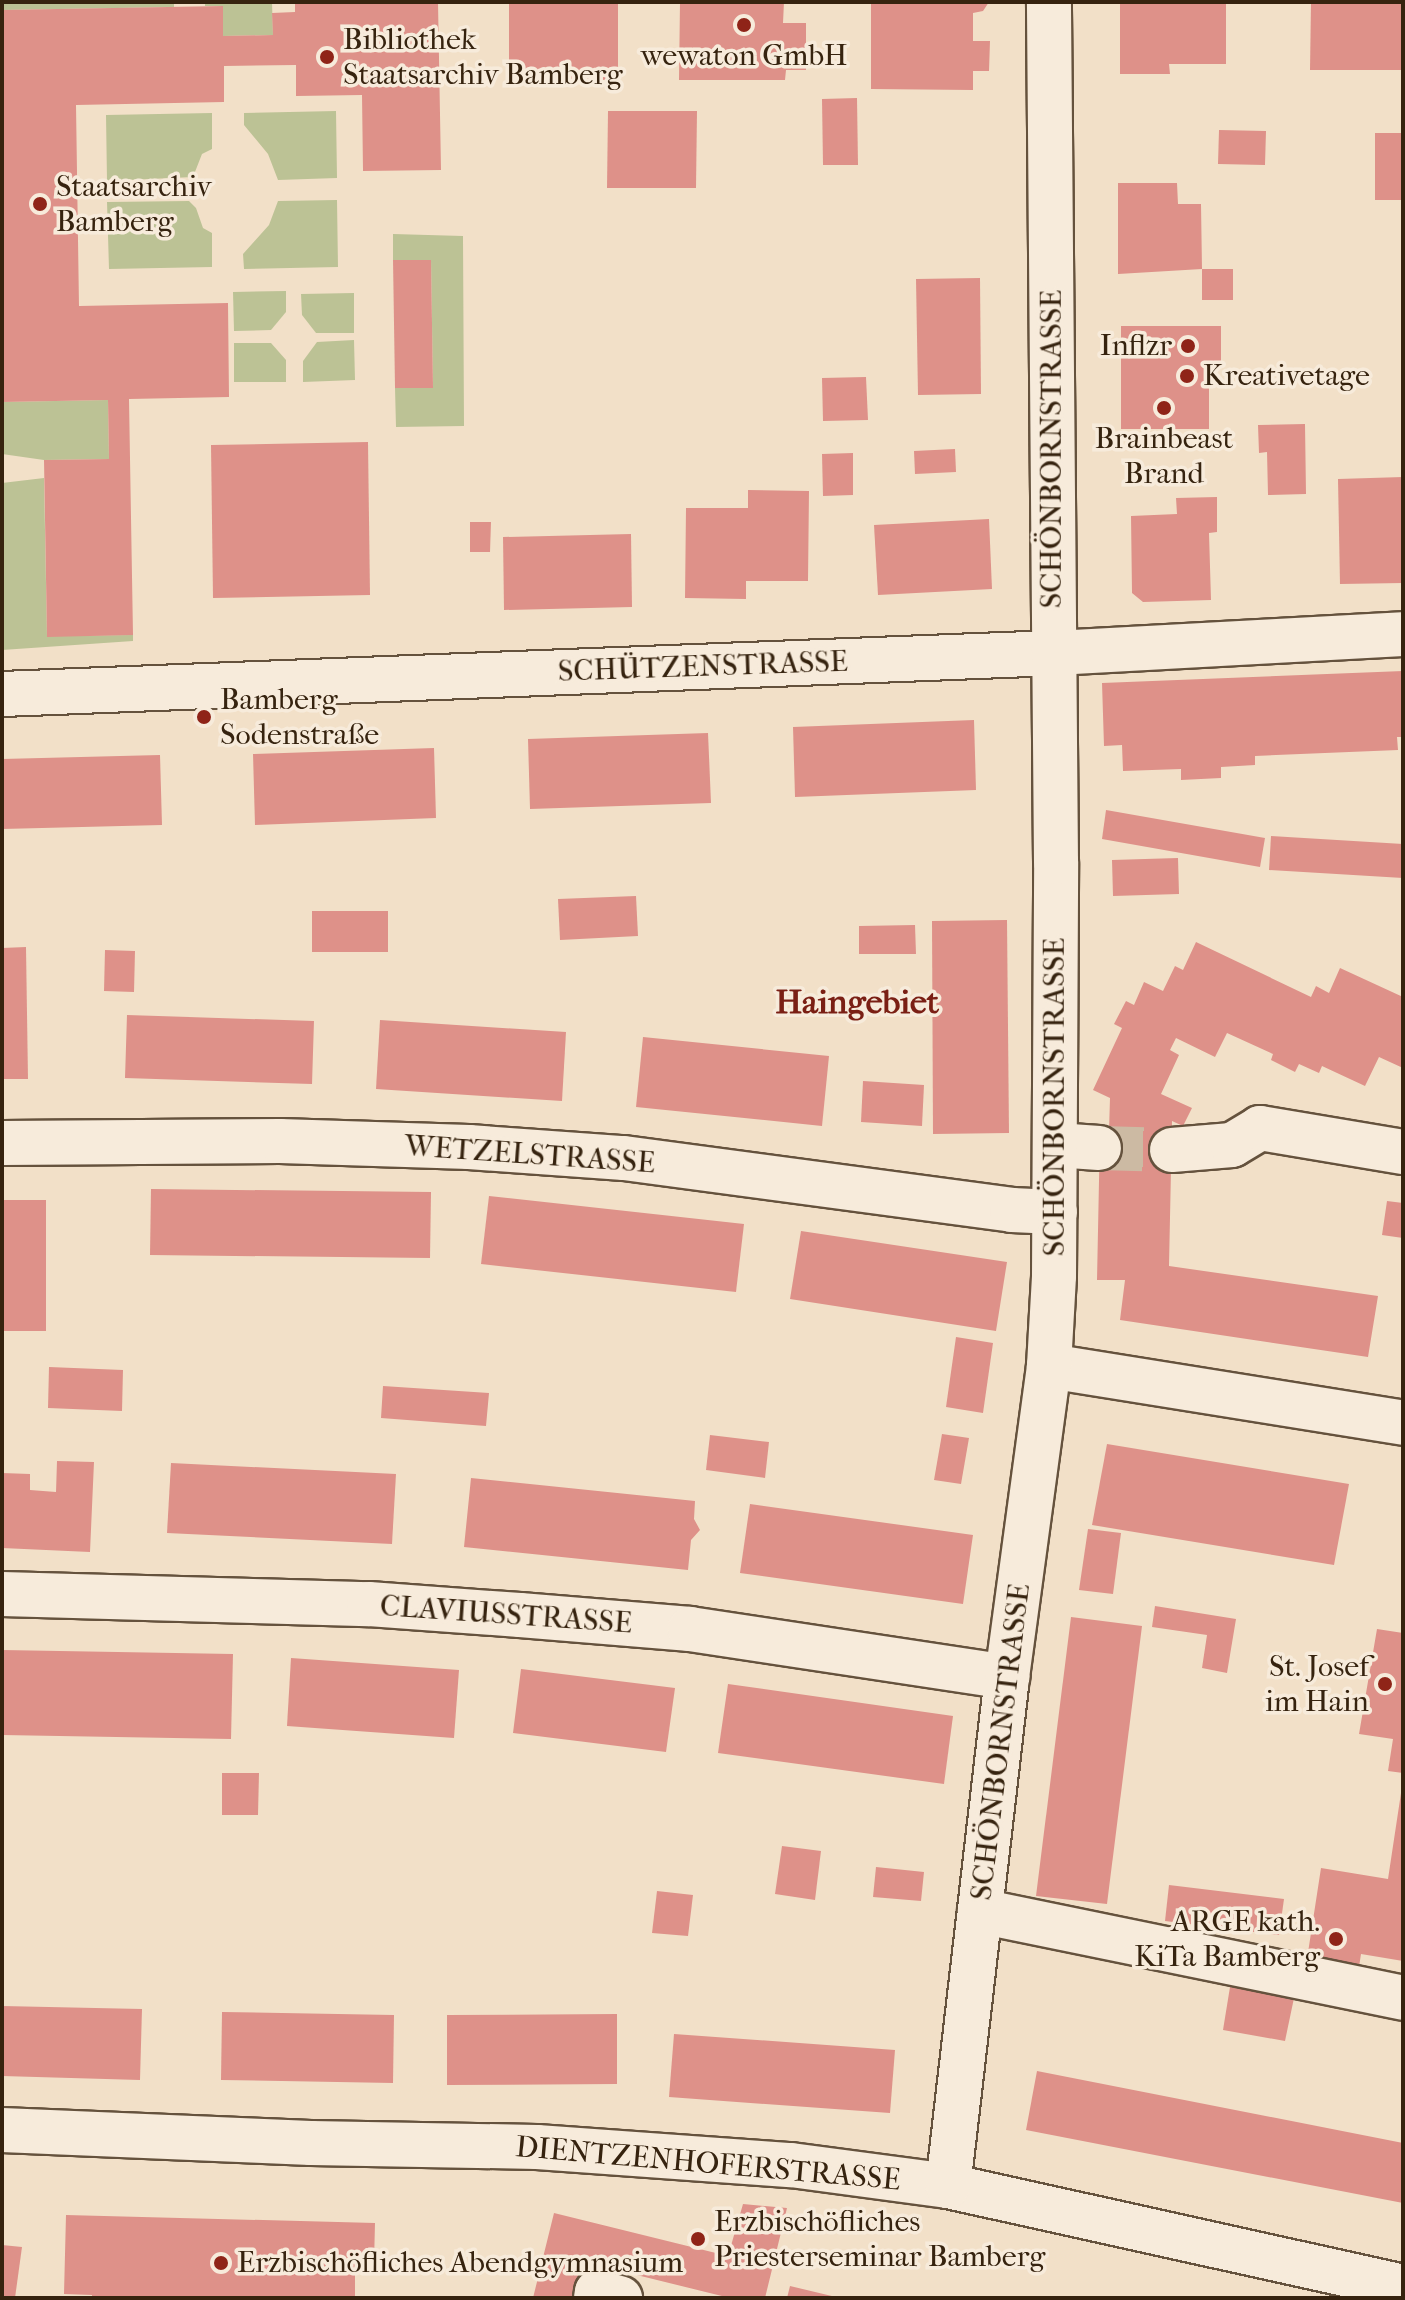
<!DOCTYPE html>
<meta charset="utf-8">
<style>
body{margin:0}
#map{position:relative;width:1405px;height:2300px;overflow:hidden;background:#f2e0c8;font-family:"IM FELL French Canon",serif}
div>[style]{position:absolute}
.green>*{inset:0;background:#bcc295}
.building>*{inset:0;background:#de9189}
.minor-tunnel>*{height:44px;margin-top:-22px;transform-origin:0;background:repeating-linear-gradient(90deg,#ccbaa3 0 44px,transparent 0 66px)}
.roads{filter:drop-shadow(2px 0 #65523d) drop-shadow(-2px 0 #65523d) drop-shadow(0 2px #65523d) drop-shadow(0 -2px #65523d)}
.minor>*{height:44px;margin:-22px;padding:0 22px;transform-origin:22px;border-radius:22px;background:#f7ebdb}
.dots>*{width:22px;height:22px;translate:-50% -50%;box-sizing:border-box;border:4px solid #f7ebdb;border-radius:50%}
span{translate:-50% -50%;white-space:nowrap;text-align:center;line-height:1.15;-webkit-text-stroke:7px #f7ebdb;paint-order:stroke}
.poi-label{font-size:30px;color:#36230f}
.left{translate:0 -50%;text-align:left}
.right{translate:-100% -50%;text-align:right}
.street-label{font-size:30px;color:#36230f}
.quarter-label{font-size:34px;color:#7a1f14;font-weight:700}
.frame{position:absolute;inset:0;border:4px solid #36230f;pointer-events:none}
</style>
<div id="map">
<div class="green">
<div style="clip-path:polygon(2px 2px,174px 2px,174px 7px,2px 10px)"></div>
<div style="clip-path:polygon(205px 2px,272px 2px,273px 35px,223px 36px,223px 6px,205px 6px)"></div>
<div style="clip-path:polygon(336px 111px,337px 178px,278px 180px,268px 154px,244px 125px,244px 113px)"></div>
<div style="clip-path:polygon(212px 113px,212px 149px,202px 154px,193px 177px,107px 181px,106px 115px)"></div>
<div style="clip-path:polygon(337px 200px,338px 267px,244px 269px,243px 254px,269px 225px,278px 201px)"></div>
<div style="clip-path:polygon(189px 201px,196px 208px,203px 228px,212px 233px,212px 267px,109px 269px,107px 202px)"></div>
<div style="clip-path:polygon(393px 234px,463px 236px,464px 426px,396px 427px,395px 388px,433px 387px,431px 260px,393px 260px)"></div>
<div style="clip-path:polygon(286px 291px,286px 312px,271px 330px,234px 331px,233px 292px)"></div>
<div style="clip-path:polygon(354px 293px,354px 333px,316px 333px,302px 315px,301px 294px)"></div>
<div style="clip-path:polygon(354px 340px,355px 380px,303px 382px,303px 361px,317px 342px)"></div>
<div style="clip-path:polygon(234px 343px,271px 343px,286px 360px,286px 382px,234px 382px)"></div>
<div style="clip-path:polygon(108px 400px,109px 459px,44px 460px,2px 454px,2px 402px)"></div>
<div style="clip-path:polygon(44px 478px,47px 636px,133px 635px,133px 641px,2px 650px,2px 483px)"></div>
</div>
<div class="building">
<div style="clip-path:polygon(438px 2px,441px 170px,363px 171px,362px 95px,296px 96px,296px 65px,224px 66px,224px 102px,76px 105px,79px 306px,228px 303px,229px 397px,129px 399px,133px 635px,47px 637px,44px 460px,109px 459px,108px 400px,2px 402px,2px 10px,223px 6px,223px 36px,273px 35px,272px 13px,295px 12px,295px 4px)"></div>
<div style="clip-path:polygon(509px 2px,618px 2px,618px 80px,509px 79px)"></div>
<div style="clip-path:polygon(680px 2px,784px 2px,783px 23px,806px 23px,806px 70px,786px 70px,785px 80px,679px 80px)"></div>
<div style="clip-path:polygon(871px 2px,989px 2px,983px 11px,973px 13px,973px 41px,990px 41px,989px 71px,973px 71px,973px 90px,871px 89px)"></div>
<div style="clip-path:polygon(1120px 2px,1226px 2px,1226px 64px,1169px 64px,1170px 74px,1120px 74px)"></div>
<div style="clip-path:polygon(1311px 2px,1403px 2px,1403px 70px,1310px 70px)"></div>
<div style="clip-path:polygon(857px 98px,858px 165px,823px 165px,822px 99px)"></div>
<div style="clip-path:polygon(608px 111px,697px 111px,696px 188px,607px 188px)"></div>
<div style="clip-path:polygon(1219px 130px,1266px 131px,1265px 165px,1218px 164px)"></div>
<div style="clip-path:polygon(1375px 133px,1403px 133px,1403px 200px,1375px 200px)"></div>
<div style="clip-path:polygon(1118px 183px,1177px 183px,1178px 204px,1201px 204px,1202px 269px,1118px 274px)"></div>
<div style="clip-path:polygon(393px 260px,431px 260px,433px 388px,395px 388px)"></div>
<div style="clip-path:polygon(1202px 269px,1233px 269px,1233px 300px,1202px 300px)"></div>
<div style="clip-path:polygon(980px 278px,981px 394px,918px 395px,916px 279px)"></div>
<div style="clip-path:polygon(1121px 326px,1221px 326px,1221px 366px,1209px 366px,1209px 429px,1121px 429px)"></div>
<div style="clip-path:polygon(866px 377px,868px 420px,823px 421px,822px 378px)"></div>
<div style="clip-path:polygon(1305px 424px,1306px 494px,1268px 495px,1267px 452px,1259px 453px,1258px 425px)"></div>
<div style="clip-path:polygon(368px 442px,370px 595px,213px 598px,211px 445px)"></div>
<div style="clip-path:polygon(955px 449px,956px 472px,915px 474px,914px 451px)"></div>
<div style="clip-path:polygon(853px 453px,853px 495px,823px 496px,822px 454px)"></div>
<div style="clip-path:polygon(1403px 477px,1403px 583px,1340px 584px,1338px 479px)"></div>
<div style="clip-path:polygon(748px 490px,809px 491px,808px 581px,746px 581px,746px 599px,685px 598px,686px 508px,748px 508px)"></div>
<div style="clip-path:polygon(1217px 497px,1217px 532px,1209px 533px,1211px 600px,1143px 602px,1132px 593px,1131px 516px,1177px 514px,1176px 498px)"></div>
<div style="clip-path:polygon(989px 519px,992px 589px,878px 595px,874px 525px)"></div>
<div style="clip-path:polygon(470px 522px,491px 522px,490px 552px,470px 552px)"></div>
<div style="clip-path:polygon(631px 534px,632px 607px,504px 610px,503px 537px)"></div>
<div style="clip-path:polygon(1403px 671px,1403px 737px,1397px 737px,1398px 750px,1255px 756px,1255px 765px,1221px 767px,1221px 778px,1181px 780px,1181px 769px,1123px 771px,1122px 745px,1104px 746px,1102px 683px)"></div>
<div style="clip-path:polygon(974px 720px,976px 790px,795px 797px,793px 727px)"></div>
<div style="clip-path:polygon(708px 733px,711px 803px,530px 809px,528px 739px)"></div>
<div style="clip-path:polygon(434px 748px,436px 818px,255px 825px,253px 754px)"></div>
<div style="clip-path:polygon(160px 755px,162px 825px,2px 829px,2px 759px)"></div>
<div style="clip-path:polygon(1106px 810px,1265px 838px,1260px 867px,1102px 839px)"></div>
<div style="clip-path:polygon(1271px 836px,1403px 844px,1403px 878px,1269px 870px)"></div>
<div style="clip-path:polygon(1178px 858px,1179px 894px,1113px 896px,1112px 860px)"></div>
<div style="clip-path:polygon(636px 896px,638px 936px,560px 940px,558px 899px)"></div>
<div style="clip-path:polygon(312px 911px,388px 911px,388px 952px,312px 952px)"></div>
<div style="clip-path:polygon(1007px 920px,1009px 1133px,933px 1134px,932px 921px)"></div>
<div style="clip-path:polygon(915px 925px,916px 954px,859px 954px,859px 926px)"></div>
<div style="clip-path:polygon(1196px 942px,1311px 997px,1316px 986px,1329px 993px,1340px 968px,1403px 997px,1403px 1068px,1379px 1057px,1365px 1086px,1322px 1066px,1319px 1073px,1299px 1064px,1295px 1072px,1271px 1060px,1273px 1054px,1227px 1033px,1215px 1057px,1176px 1038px,1170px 1050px,1179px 1055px,1161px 1094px,1192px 1108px,1183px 1126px,1172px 1121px,1169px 1266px,1378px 1296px,1368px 1357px,1120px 1320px,1125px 1280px,1097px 1280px,1100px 1131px,1109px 1131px,1110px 1098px,1093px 1090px,1122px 1028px,1114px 1024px,1126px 1001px,1134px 1005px,1144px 982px,1163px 991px,1175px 966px,1183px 970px)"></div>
<div style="clip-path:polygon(26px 947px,28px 1079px,2px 1079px,2px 948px)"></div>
<div style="clip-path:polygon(105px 950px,135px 951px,134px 992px,104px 991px)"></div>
<div style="clip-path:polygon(127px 1015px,314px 1021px,312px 1084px,125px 1078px)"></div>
<div style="clip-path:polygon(380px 1020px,566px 1032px,562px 1101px,376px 1089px)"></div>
<div style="clip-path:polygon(643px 1037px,829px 1056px,822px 1126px,636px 1107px)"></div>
<div style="clip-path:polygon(863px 1081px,924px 1085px,922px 1126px,861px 1122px)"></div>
<div style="clip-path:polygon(151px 1189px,431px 1192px,430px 1258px,150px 1255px)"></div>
<div style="clip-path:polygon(489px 1196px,744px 1224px,736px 1292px,481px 1264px)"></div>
<div style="clip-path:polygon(2px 1200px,46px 1200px,46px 1331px,2px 1331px)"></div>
<div style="clip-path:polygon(1387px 1201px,1403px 1203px,1403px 1238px,1382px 1235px)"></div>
<div style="clip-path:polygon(801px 1231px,1007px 1262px,996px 1331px,790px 1299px)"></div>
<div style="clip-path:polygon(956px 1337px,993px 1343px,983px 1413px,946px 1407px)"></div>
<div style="clip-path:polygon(49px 1367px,123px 1370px,122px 1411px,48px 1408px)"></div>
<div style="clip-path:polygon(383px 1386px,489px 1393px,486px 1426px,381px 1418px)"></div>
<div style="clip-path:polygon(942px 1434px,969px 1438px,961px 1484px,934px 1480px)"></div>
<div style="clip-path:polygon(710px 1435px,769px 1442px,765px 1478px,706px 1470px)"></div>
<div style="clip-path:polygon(1107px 1444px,1349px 1484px,1334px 1565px,1092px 1525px)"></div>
<div style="clip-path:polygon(57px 1461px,94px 1462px,90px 1552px,2px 1548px,2px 1473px,30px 1474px,30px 1490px,56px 1492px)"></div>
<div style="clip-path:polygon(171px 1463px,396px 1474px,392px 1544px,167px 1533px)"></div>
<div style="clip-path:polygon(471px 1478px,695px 1501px,694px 1519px,700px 1530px,691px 1540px,688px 1570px,464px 1547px)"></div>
<div style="clip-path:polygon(750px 1504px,973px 1535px,963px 1604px,740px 1573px)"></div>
<div style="clip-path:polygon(1088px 1529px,1121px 1533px,1113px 1594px,1079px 1590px)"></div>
<div style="clip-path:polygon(1155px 1606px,1236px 1619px,1227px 1673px,1202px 1668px,1207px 1635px,1152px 1627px)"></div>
<div style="clip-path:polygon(1071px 1617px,1142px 1626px,1107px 1904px,1036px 1896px)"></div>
<div style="clip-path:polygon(1377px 1629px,1403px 1633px,1403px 1773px,1388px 1771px,1393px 1739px,1359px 1734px)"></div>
<div style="clip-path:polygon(2px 1650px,233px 1654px,231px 1739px,2px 1735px)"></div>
<div style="clip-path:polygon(291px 1658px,459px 1670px,454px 1738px,287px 1726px)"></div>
<div style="clip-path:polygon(521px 1669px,675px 1688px,666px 1752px,513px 1733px)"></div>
<div style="clip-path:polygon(728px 1684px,953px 1716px,944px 1784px,718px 1753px)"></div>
<div style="clip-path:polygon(222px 1773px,259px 1773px,258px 1815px,222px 1815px)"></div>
<div style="clip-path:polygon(1401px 1793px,1403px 1961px,1361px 1954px,1359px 1967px,1307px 1959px,1321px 1868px,1388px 1879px)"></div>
<div style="clip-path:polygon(782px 1846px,821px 1851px,815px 1900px,775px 1894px)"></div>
<div style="clip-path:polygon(876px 1867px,924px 1872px,921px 1901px,873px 1897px)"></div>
<div style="clip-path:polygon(1169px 1885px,1284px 1899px,1279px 1935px,1165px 1921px)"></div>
<div style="clip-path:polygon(657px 1891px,693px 1895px,688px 1936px,652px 1933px)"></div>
<div style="clip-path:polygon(1230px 1987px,1294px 1998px,1285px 2041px,1223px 2030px)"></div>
<div style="clip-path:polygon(2px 2006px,142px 2009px,140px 2080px,2px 2076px)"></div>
<div style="clip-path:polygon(222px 2012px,394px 2015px,393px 2083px,221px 2080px)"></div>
<div style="clip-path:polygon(617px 2014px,617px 2084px,447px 2085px,447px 2015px)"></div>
<div style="clip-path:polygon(674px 2034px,895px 2050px,890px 2113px,669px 2097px)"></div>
<div style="clip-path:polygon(1037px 2071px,1403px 2143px,1403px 2203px,1026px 2130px)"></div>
<div style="clip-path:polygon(743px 2204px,787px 2208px,765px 2298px,730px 2298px,584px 2262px,575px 2298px,533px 2298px,554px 2213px,728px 2256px)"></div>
<div style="clip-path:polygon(66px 2215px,375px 2223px,374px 2263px,355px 2262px,355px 2298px,92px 2298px,92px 2295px,64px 2294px)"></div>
<div style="clip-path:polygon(2px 2245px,22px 2247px,15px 2298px,2px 2298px)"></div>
<div style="clip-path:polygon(790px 2286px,836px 2297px,836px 2298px,787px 2298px)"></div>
</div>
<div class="minor-tunnel">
<div style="left:1099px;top:1148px;width:73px;rotate:1.6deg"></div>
</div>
<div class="roads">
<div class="minor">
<div style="left:2px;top:694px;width:1053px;rotate:-2.23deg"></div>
<div style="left:1054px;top:653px;width:350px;rotate:-3.1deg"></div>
<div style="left:2px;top:1143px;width:278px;rotate:-0.4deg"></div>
<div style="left:280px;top:1141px;width:189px;rotate:1.8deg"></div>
<div style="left:469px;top:1147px;width:155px;rotate:4.1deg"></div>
<div style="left:624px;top:1158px;width:391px;rotate:7.6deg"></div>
<div style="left:1012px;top:1210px;width:43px;rotate:2.7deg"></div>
<div style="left:1056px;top:1145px;width:43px;rotate:4deg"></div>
<div style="left:1172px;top:1150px;width:60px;rotate:-4.8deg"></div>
<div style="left:1232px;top:1145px;width:33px;rotate:-31deg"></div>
<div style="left:1260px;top:1128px;width:145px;rotate:9.5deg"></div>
<div style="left:1049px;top:1366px;width:359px;rotate:9.1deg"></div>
<div style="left:2px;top:1594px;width:367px;rotate:1.6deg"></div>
<div style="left:369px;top:1604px;width:151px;rotate:4.2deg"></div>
<div style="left:520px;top:1615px;width:171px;rotate:4.7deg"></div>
<div style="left:690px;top:1629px;width:321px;rotate:8.6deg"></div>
<div style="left:980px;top:1911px;width:432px;rotate:11.6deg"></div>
<div style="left:2px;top:2130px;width:309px;rotate:2.4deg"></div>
<div style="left:311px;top:2143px;width:226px;rotate:1deg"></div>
<div style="left:537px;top:2147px;width:255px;rotate:4.1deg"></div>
<div style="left:791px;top:2165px;width:158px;rotate:7.6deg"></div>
<div style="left:948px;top:2186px;width:466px;rotate:12.5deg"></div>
<div style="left:948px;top:2186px;width:512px;rotate:-83.39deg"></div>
<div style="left:1007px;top:1677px;width:314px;rotate:-82.3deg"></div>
<div style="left:1049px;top:1366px;width:90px;rotate:-86.8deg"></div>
<div style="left:1054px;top:1276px;width:414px;rotate:-89.7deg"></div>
<div style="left:1056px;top:862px;width:860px;rotate:-90.47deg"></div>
<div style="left:596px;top:2298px;width:6px;rotate:-81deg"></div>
<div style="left:597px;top:2292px;width:24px;rotate:15deg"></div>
</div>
</div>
<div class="dots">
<div style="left:744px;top:25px;background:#8f2418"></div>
<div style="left:327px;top:57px;background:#8f2418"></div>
<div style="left:40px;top:204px;background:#8f2418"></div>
<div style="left:1188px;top:346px;background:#8f2418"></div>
<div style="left:1187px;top:376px;background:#8f2418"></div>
<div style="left:1164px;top:408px;background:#8f2418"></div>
<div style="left:204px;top:717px;background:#8f2418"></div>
<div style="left:1385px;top:1684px;background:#8f2418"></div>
<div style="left:1336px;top:1939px;background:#8f2418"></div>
<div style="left:698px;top:2239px;background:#8f2418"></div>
<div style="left:221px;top:2263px;background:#8f2418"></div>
</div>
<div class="poi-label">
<span class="left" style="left:343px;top:57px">Bibliothek<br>Staatsarchiv Bamberg</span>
<span style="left:744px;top:56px">wewaton GmbH</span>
<span class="left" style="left:56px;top:204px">Staatsarchiv<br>Bamberg</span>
<span class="right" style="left:1172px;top:346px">Inflzr</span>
<span class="left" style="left:1203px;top:376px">Kreativetage</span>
<span style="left:1164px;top:456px">Brainbeast<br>Brand</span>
<span class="left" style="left:220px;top:717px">Bamberg<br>Sodenstraße</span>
<span class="right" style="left:1369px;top:1684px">St. Josef<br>im Hain</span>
<span class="right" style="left:1320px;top:1939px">ARGE kath.<br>KiTa Bamberg</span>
<span class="left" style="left:714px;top:2239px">Erzbischöfliches<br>Priesterseminar Bamberg</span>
<span class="left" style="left:237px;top:2263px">Erzbischöfliches Abendgymnasium</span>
</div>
<div class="street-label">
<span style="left:1052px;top:449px;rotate:-90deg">SCHÖNBORNSTRASSE</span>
<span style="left:703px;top:667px;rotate:-2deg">SCHÜTZENSTRASSE</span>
<span style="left:1055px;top:1097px;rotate:-90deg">SCHÖNBORNSTRASSE</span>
<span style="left:530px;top:1155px;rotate:4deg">WETZELSTRASSE</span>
<span style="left:506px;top:1615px;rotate:4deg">CLAVIUSSTRASSE</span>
<span style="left:1001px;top:1742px;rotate:-83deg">SCHÖNBORNSTRASSE</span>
<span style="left:708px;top:2164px;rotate:5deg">DIENTZENHOFERSTRASSE</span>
</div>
<div class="quarter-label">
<span style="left:857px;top:1003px">Haingebiet</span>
</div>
<div class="frame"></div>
</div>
